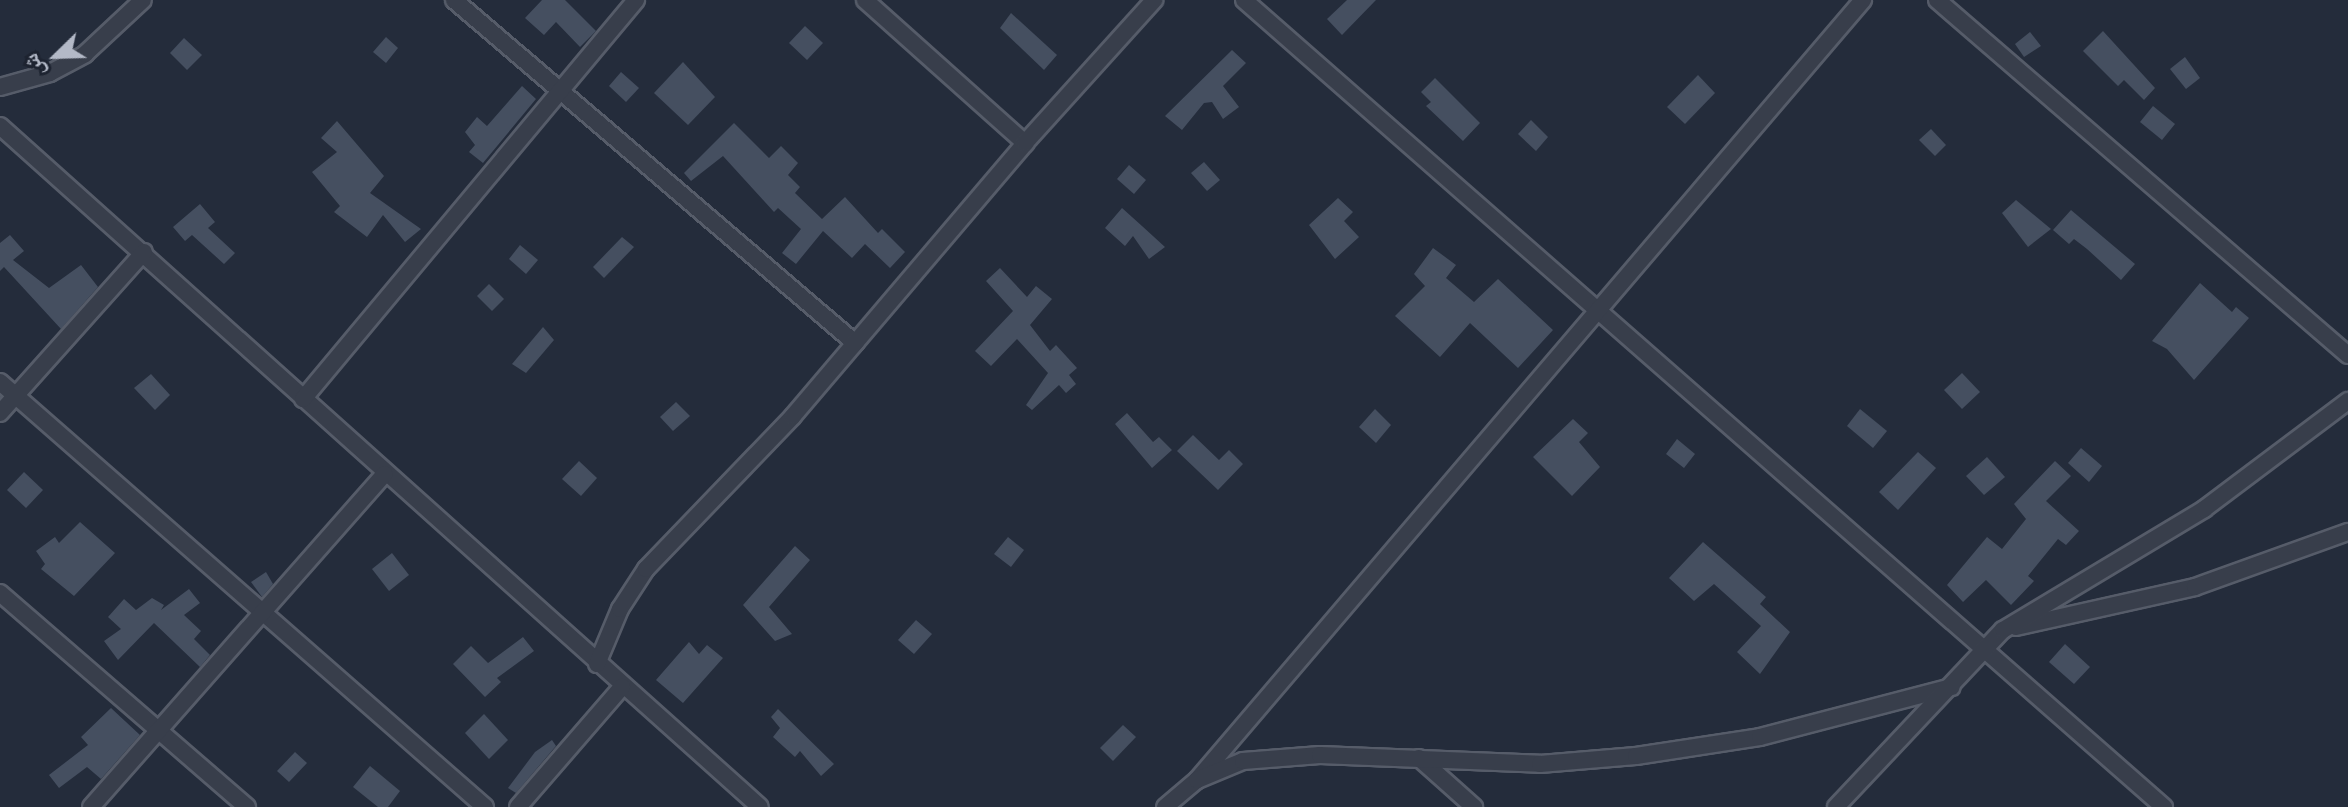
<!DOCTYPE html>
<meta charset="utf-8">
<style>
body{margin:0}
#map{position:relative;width:2348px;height:807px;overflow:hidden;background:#242c3b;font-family:"Alegreya Sans","Noto Naskh Arabic",sans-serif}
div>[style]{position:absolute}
.building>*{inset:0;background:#454f60}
.roads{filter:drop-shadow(2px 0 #565c69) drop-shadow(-2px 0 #565c69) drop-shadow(0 2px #565c69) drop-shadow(0 -2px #565c69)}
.minor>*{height:16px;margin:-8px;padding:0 8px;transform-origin:8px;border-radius:8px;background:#383e4b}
span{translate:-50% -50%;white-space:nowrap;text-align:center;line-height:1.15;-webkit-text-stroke:6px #1d2330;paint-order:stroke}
.north{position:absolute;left:16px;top:16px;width:80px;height:80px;-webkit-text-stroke:6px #1d2330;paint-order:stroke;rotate:247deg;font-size:22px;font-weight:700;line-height:32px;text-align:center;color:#b3b9c7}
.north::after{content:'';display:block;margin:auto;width:28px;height:36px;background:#b3b9c7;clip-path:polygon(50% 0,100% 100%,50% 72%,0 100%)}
</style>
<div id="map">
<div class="building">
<div style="clip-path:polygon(542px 0,565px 0,596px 31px,580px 47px,556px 22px,544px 35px,525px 18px)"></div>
<div style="clip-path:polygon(1347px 0,1376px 0,1342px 35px,1327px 19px)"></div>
<div style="clip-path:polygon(1011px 13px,1057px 55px,1044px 70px,1000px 28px)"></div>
<div style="clip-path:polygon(805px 26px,823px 43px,807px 60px,789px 43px)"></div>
<div style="clip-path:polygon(2103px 31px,2155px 88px,2144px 100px,2124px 80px,2118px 86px,2083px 51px)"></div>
<div style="clip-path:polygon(2030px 32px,2041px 46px,2024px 57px,2015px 44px)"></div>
<div style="clip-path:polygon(386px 37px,398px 48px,386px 63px,373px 52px)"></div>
<div style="clip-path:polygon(184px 38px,202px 55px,187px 70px,170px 53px)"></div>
<div style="clip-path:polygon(1232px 50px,1246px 63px,1223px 86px,1239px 107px,1223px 119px,1212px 102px,1204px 103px,1182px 130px,1165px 116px)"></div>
<div style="clip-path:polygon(2185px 57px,2200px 78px,2186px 89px,2170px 69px)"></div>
<div style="clip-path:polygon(683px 62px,715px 97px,688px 125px,654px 93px)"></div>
<div style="clip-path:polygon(621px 72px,639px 88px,626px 102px,609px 86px)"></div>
<div style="clip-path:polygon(1698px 75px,1715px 93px,1685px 124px,1667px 107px)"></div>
<div style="clip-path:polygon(1435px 78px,1480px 123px,1463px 141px,1426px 106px,1431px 102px,1421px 92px)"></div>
<div style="clip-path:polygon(522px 86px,536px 99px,483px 163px,469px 152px,475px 145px,465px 132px,477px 117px,487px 126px)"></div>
<div style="clip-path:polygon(2153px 106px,2175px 124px,2162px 140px,2140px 122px)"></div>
<div style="clip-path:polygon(1531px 120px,1548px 137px,1536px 151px,1518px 134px)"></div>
<div style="clip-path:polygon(337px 121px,384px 176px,370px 193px,421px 229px,405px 242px,383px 215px,367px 237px,334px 212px,340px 206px,312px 172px,337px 152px,321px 138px)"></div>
<div style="clip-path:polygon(734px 123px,769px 158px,781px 146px,798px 163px,788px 175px,800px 187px,795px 193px,822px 219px,845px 197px,878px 233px,882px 229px,905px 252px,890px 268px,865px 244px,852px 258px,823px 231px,796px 264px,782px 253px,801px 229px,778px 208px,774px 212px,723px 156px,691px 181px,684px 173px)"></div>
<div style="clip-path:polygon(1931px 129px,1946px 145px,1935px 156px,1919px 140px)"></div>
<div style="clip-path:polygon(1204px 162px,1220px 180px,1207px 191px,1191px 173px)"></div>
<div style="clip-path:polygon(1129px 165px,1146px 180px,1134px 194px,1117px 179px)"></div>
<div style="clip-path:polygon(1338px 198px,1353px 212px,1344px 221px,1359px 237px,1335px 259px,1309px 225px)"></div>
<div style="clip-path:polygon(2016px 200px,2051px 229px,2028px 247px,2002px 213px)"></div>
<div style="clip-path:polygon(200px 204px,215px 222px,208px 228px,235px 253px,224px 264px,192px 235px,185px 241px,173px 227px)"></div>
<div style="clip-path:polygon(1122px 208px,1142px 226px,1165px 247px,1149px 259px,1133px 236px,1125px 246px,1105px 228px)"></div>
<div style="clip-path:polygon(2071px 210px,2135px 264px,2121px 280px,2087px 249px,2074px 239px,2069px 244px,2053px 230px)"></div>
<div style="clip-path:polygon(10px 235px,24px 251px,13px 260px,49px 288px,81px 265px,98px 287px,61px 329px,4px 267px,0 271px,0 243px)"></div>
<div style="clip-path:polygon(622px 237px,634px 247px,604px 278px,593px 267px)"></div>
<div style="clip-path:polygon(520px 245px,538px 260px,526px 274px,509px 259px)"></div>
<div style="clip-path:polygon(1433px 248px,1456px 265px,1446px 278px,1474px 302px,1498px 279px,1553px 330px,1518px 368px,1470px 323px,1440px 357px,1395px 316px,1425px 286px,1414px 274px)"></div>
<div style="clip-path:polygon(1000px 268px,1027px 297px,1036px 286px,1052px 299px,1030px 325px,1050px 351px,1056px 345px,1077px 368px,1069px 375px,1076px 384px,1066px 393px,1059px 385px,1032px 410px,1026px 405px,1048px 373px,1017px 339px,991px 366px,975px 351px,1013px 311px,986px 281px)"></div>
<div style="clip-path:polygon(2200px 283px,2232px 312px,2236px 307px,2249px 318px,2194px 380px,2167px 349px,2152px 341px)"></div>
<div style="clip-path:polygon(489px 284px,504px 299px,492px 311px,477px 296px)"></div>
<div style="clip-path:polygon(543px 327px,554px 340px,526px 373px,512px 364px)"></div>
<div style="clip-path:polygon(1962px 373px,1980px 392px,1962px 409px,1944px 390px)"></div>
<div style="clip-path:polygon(151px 374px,170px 395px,155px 410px,134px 388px)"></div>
<div style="clip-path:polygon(676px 402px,690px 416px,673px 431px,660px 417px)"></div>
<div style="clip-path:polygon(1375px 409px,1391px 425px,1376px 443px,1359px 427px)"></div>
<div style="clip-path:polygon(1860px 409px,1887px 431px,1873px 448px,1847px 426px)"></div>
<div style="clip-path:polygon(1127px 413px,1153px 442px,1159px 437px,1172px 450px,1152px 468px,1115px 424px)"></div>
<div style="clip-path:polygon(1573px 419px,1588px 433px,1579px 442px,1600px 467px,1572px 496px,1533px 457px)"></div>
<div style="clip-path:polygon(1193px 435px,1219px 460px,1229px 450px,1243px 464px,1218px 490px,1177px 451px)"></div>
<div style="clip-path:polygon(1677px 439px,1695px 454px,1684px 468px,1666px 454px)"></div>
<div style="clip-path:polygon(2081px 448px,2102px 466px,2089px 482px,2068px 463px)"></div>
<div style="clip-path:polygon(1918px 452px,1936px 468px,1898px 510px,1879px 492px)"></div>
<div style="clip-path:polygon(1987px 457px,2005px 477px,1984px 495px,1966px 476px)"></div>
<div style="clip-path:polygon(579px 461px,597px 478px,581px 496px,562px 479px)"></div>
<div style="clip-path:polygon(2055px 461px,2071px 476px,2046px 501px,2079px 531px,2066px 545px,2058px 539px,2028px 576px,2034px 581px,2011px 605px,1986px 580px,1963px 602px,1947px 585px,1987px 537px,2002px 549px,2026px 519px,2014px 504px)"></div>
<div style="clip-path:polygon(24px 472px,43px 490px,26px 508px,7px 490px)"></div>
<div style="clip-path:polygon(80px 522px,115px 553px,74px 596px,41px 569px,45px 564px,36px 551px,55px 537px,59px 543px)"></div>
<div style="clip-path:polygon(1008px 537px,1024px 550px,1011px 567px,994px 554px)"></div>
<div style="clip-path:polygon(1703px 542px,1766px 597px,1760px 604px,1790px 632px,1760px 674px,1737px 652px,1761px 626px,1714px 584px,1694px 601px,1669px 578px)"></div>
<div style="clip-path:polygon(795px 546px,810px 560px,769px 607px,792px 634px,775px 641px,743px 605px)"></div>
<div style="clip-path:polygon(392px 553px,409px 575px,389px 591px,372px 569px)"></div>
<div style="clip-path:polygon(266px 572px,273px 584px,262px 597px,251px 582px)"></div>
<div style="clip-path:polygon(189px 589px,200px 603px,184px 615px,201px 631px,194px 639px,210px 655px,200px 667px,154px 623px,118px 660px,104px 641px,121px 629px,108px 617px,124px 599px,136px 610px,152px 598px,164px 605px,161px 610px)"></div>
<div style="clip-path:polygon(916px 620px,932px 634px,914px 654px,898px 640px)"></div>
<div style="clip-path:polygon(523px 637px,534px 651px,497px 678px,501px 682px,485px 697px,453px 664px,471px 646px,488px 663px)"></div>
<div style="clip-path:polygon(689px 642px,699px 654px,707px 645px,723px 658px,683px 703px,656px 680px)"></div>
<div style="clip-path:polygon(2065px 644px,2090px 667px,2074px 684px,2049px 662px)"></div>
<div style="clip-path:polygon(111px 708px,140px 735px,101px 779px,87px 767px,59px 788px,49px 775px,88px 745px,81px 737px)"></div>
<div style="clip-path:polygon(778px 709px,834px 764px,821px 776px,800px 751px,795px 757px,773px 737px,780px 728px,771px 717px)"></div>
<div style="clip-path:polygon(484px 714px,508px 740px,489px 759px,465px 733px)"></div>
<div style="clip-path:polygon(1123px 725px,1136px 737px,1113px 761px,1100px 748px)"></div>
<div style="clip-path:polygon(552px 740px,556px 746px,516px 793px,508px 788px,535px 752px)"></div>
<div style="clip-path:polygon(295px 752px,307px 763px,289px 782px,277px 771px)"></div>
<div style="clip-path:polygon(370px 766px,400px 791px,388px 807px,378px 807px,353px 787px)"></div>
</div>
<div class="roads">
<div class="minor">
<div style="left:454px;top:0;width:528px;rotate:40.54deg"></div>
<div style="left:865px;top:0;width:215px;rotate:41.8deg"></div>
<div style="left:1244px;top:0;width:1224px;rotate:41.26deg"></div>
<div style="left:1937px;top:0;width:543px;rotate:40.82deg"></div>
<div style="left:0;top:87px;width:52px;rotate:-15.6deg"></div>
<div style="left:50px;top:73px;width:40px;rotate:-28deg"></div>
<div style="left:85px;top:54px;width:79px;rotate:-43deg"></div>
<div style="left:0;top:126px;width:1020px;rotate:41.86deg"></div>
<div style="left:0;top:382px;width:645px;rotate:41.23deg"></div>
<div style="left:303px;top:399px;width:520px;rotate:-50.15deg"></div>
<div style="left:0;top:413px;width:216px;rotate:-48.2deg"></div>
<div style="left:0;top:593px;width:327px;rotate:40.9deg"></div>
<div style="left:2016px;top:627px;width:183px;rotate:-12.6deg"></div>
<div style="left:2195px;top:587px;width:163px;rotate:-19.8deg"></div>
<div style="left:597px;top:664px;width:60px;rotate:-67.3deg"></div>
<div style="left:620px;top:609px;width:48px;rotate:-57deg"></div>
<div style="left:646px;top:569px;width:212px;rotate:-46.1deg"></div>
<div style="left:793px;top:416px;width:358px;rotate:-49.6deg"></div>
<div style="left:1025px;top:143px;width:193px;rotate:-47.9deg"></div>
<div style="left:1419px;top:758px;width:74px;rotate:41.7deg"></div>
<div style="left:1197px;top:780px;width:1026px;rotate:-49.51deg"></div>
<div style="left:91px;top:807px;width:444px;rotate:-48.6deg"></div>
<div style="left:518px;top:807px;width:159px;rotate:-49.1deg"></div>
<div style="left:1165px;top:807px;width:42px;rotate:-40.2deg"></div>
<div style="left:1197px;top:780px;width:50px;rotate:-22.4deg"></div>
<div style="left:1243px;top:761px;width:77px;rotate:-4.5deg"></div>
<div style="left:1320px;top:755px;width:220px;rotate:2.3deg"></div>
<div style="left:1540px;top:764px;width:96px;rotate:-4.8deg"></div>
<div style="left:1636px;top:756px;width:125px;rotate:-8.7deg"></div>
<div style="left:1760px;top:737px;width:198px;rotate:-14.6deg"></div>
<div style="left:1836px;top:807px;width:243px;rotate:-46.7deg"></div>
<div style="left:2003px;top:630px;width:235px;rotate:-31deg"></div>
<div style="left:2204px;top:509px;width:180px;rotate:-36.9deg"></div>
</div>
</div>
<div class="north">ش</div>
</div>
